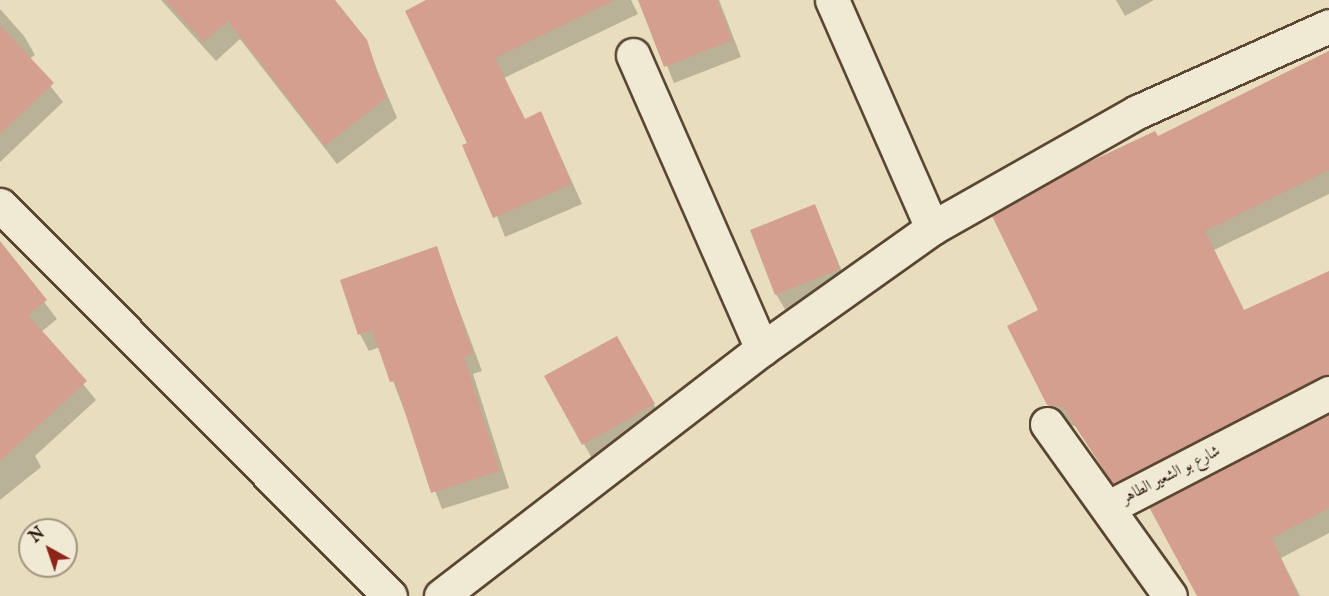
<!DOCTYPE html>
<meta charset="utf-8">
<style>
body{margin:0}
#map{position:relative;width:1329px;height:596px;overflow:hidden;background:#e8debe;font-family:"IM FELL English",Amiri,serif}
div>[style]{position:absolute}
.shadow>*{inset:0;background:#0003}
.building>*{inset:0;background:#d49f8e}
.roads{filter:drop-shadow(2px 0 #5a4632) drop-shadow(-2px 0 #5a4632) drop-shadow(0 2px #5a4632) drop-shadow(0 -2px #5a4632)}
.minor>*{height:33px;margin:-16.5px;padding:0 16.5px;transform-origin:16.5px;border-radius:16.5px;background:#f0ead5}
.tertiary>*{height:33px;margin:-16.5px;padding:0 16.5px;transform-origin:16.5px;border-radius:16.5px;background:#f0ead5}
span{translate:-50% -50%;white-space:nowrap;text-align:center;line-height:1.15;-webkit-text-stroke:4.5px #f0ead5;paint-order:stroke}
.street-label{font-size:16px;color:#2b1304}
.north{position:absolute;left:18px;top:518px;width:60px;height:60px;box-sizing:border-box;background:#f0ead5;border:2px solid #a19481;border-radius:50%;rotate:320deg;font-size:16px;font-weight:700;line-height:24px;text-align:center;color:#2b1304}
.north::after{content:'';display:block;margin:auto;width:21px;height:27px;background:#8f2418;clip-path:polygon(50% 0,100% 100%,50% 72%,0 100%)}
</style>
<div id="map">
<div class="shadow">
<div style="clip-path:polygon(161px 0,296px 0,365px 41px,397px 118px,337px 164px,240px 39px,216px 61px)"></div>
<div style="clip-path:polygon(430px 0,631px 0,638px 14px,504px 78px,525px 120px,541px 113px,582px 204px,505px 237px,469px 144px)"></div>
<div style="clip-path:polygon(640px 0,719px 0,741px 57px,674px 83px)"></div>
<div style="clip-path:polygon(1116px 0,1154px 0,1125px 16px)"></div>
<div style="clip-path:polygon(0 9px,24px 36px,35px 55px,29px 59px,63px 102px,0 162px)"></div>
<div style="clip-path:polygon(1329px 51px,1329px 194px,1214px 250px,1245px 312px,1329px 272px,1329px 396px,1125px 502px,1075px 426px,1059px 424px,1048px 405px,1040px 311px,1158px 138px)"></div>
<div style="clip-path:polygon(815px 206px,848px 286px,786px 311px,776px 294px)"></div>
<div style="clip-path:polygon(0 244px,57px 319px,41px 332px,96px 400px,35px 456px,41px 467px,0 500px)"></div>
<div style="clip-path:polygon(436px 248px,482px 371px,473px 374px,509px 488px,442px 509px,380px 347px,369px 351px,360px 334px)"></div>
<div style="clip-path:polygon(617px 338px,663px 421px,593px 460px,546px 377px)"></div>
<div style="clip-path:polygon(1329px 416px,1329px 533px,1281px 558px,1300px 596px,1199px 596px)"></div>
</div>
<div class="building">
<div style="clip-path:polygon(165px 0,335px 0,367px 40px,386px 98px,325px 146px,228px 21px,204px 42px)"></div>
<div style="clip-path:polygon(426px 0,615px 0,495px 58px,525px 119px,541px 111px,572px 184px,493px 218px,462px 145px,467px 143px,405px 11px)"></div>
<div style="clip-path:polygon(638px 0,717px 0,732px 40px,664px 67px)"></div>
<div style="clip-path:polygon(0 25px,54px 83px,0 134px)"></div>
<div style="clip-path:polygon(1329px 51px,1329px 170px,1205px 231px,1244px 310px,1329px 271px,1329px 374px,1113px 484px,1063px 407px,1047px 405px,1007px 326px,1038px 310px,992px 216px,1072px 170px,1155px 131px,1158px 136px)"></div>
<div style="clip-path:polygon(815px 204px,840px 269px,775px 295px,750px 230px)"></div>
<div style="clip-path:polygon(0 241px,47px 300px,28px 315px,87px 381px,0 461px)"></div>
<div style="clip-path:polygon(437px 246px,473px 354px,464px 357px,500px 471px,431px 493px,395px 381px,390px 382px,372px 330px,358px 335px,340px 280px)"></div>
<div style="clip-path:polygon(617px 336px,655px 404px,582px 445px,544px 376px)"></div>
<div style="clip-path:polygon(1329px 414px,1329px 508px,1272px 538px,1298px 596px,1197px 596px,1149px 507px)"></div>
</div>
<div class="roads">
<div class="minor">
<div style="left:832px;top:0;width:249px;rotate:66.3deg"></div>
<div style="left:633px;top:55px;width:321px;rotate:66.3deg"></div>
<div style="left:1047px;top:424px;width:211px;rotate:54.4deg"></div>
<div style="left:1109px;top:507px;width:248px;rotate:-27.4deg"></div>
<div style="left:441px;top:596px;width:405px;rotate:-37.6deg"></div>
<div style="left:762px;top:349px;width:209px;rotate:-35.4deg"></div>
<div style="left:932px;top:228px;width:236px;rotate:-29.5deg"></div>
<div style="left:1137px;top:112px;width:210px;rotate:-24.1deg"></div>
</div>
<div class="tertiary">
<div style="left:0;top:205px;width:552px;rotate:45.07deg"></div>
</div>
</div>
<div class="street-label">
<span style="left:1171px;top:475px;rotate:-27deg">شارع بو الشعير الطاهر</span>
</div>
<div class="north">N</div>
</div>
